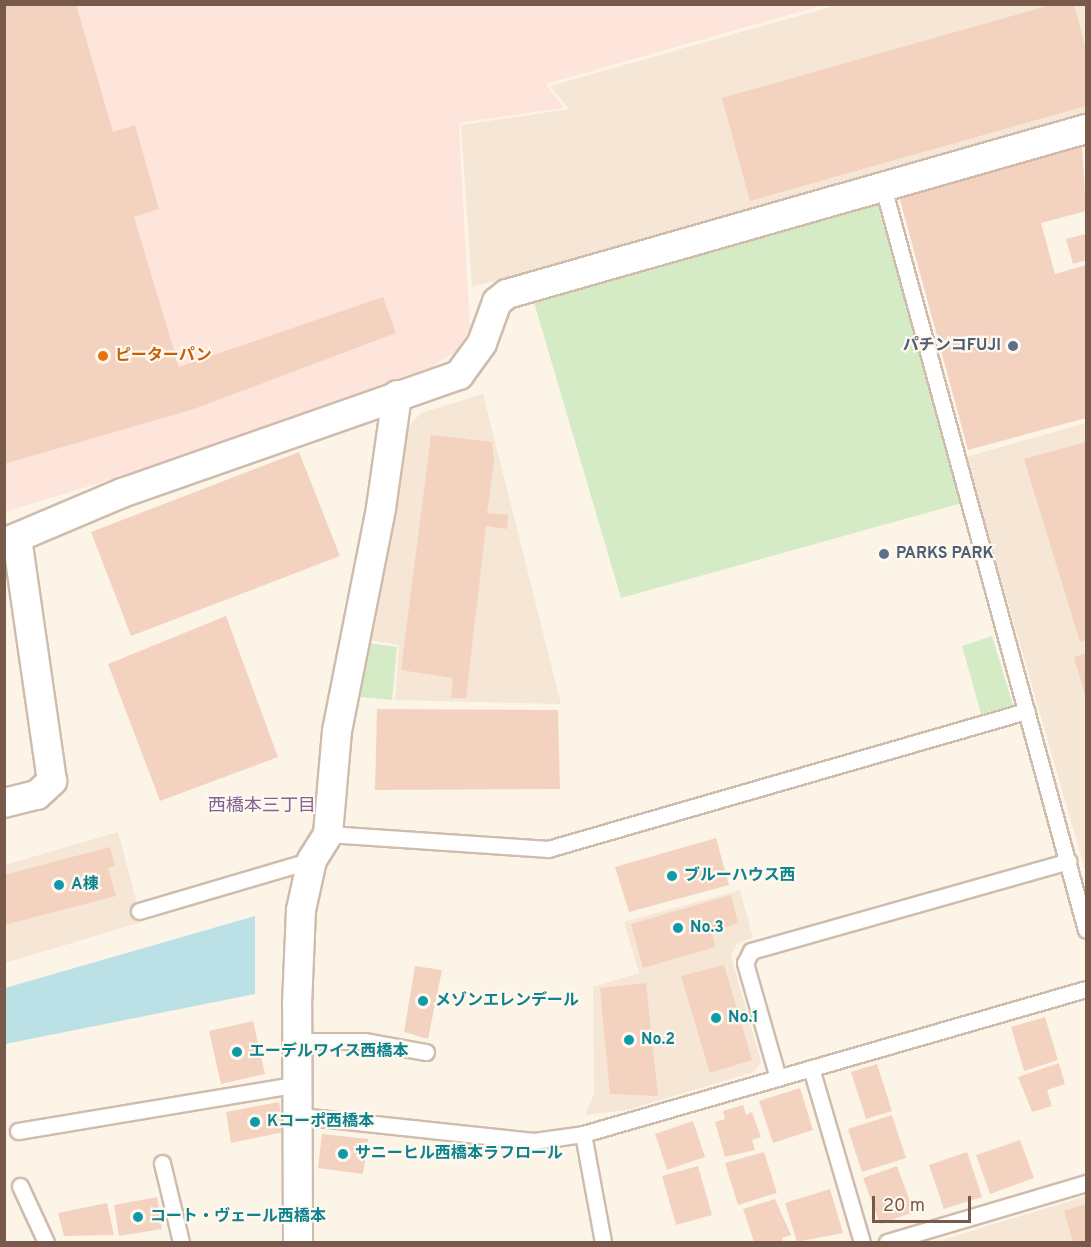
<!DOCTYPE html>
<meta charset="utf-8">
<style>
body{margin:0}
#map{position:relative;width:1091px;height:1247px;overflow:hidden;background:#fdf4e8;font-family:Overpass,"Noto Sans JP",sans-serif}
div>[style]{position:absolute}
.residential>*{inset:0;background:#f5e6d6}
.commercial>*{inset:0;background:#fde5dc}
.green>*{inset:0;background:#d5ebc5}
.water>*{inset:0;background:#bbe1e7}
.building>*{inset:0;background:#f3d3bf}
.roads{filter:drop-shadow(2px 0 #cfbcad) drop-shadow(-2px 0 #cfbcad) drop-shadow(0 2px #cfbcad) drop-shadow(0 -2px #cfbcad)}
.lane>*{height:15px;margin:-7.5px;padding:0 7.5px;transform-origin:7.5px;border-radius:7.5px;background:#fff}
.street>*{height:28px;margin:-14px;padding:0 14px;transform-origin:14px;border-radius:14px;background:#fff}
.dots>*{width:16px;height:16px;translate:-50% -50%;box-sizing:border-box;border:3px solid #fff8ef;border-radius:50%}
span{translate:-50% -50%;white-space:nowrap;text-align:center;line-height:1.15;-webkit-text-stroke:4.5px #fff8ef;paint-order:stroke}
.service-label{font-size:16px;color:#4e5e75;font-weight:700}
.right{translate:-100% -50%;text-align:right}
.left{translate:0 -50%;text-align:left}
.food-label{font-size:16px;color:#c56008;font-weight:700}
.culture-label{font-size:16px;color:#0d838f;font-weight:700}
.neighbourhood-label{font-size:18px;color:#836394}
.frame{position:absolute;inset:0;border:6px solid #785a4b;pointer-events:none}
.scale{position:absolute;left:872px;top:1196px;width:99px;height:27px;box-sizing:border-box;border:3px solid #785a4b;border-top:0;padding-left:8px;font-size:18px;line-height:21px;white-space:nowrap;color:#785a4b;-webkit-text-stroke:4px #fff8ef;paint-order:stroke}
</style>
<div id="map">
<div class="residential">
<div style="clip-path:polygon(837px 5px,1086px 5px,1086px 115px,472px 287px,461px 125px,569px 109px,550px 86px)"></div>
<div style="clip-path:polygon(483px 394px,561px 704px,395px 700px,399px 645px,363px 639px,401px 434px,421px 413px)"></div>
<div style="clip-path:polygon(1086px 423px,1086px 873px,966px 457px)"></div>
<div style="clip-path:polygon(118px 832px,142px 922px,5px 963px,5px 865px)"></div>
<div style="clip-path:polygon(740px 890px,753px 938px,737px 943px,731px 956px,761px 1062px,754px 1072px,627px 1110px,585px 1115px,594px 1094px,593px 987px,639px 973px,624px 922px)"></div>
<div style="clip-path:polygon(1086px 1196px,1086px 1242px,943px 1242px,942px 1240px)"></div>
</div>
<div class="commercial">
<div style="clip-path:polygon(5px 5px,824px 5px,546px 84px,564px 108px,459px 123px,470px 329px,455px 352px,433px 366px,148px 468px,5px 512px)"></div>
</div>
<div class="green">
<div style="clip-path:polygon(877px 202px,962px 503px,621px 598px,533px 299px)"></div>
<div style="clip-path:polygon(992px 636px,1013px 705px,981px 714px,962px 646px)"></div>
<div style="clip-path:polygon(362px 642px,397px 647px,392px 700px,352px 696px)"></div>
</div>
<div class="water">
<div style="clip-path:polygon(255px 916px,255px 994px,5px 1044px,5px 988px)"></div>
</div>
<div class="building">
<div style="clip-path:polygon(4px 4px,76px 4px,113px 132px,135px 125px,159px 209px,134px 217px,179px 367px,383px 297px,396px 333px,194px 409px,4px 464px)"></div>
<div style="clip-path:polygon(1054px 4px,1074px 4px,1086px 49px,1086px 106px,750px 201px,722px 98px)"></div>
<div style="clip-path:polygon(1082px 145px,1086px 211px,1041px 223px,1055px 274px,1086px 265px,1086px 418px,968px 450px,899px 196px)"></div>
<div style="clip-path:polygon(1086px 234px,1086px 260px,1073px 264px,1066px 239px)"></div>
<div style="clip-path:polygon(431px 435px,492px 442px,494px 462px,487px 513px,508px 515px,507px 529px,486px 526px,466px 698px,451px 698px,453px 678px,401px 670px)"></div>
<div style="clip-path:polygon(1086px 442px,1086px 640px,1080px 642px,1024px 459px)"></div>
<div style="clip-path:polygon(299px 452px,340px 556px,131px 636px,91px 532px)"></div>
<div style="clip-path:polygon(226px 616px,278px 757px,160px 801px,108px 664px)"></div>
<div style="clip-path:polygon(1086px 653px,1086px 699px,1074px 657px)"></div>
<div style="clip-path:polygon(377px 709px,558px 710px,560px 789px,375px 790px)"></div>
<div style="clip-path:polygon(716px 838px,729px 885px,629px 912px,615px 867px)"></div>
<div style="clip-path:polygon(110px 847px,115px 866px,108px 868px,116px 896px,4px 925px,4px 875px)"></div>
<div style="clip-path:polygon(731px 895px,738px 923px,712px 932px,715px 947px,643px 968px,631px 924px)"></div>
<div style="clip-path:polygon(724px 965px,752px 1060px,710px 1073px,681px 976px)"></div>
<div style="clip-path:polygon(415px 966px,442px 970px,428px 1039px,404px 1032px)"></div>
<div style="clip-path:polygon(646px 983px,658px 1096px,610px 1094px,600px 988px)"></div>
<div style="clip-path:polygon(1045px 1017px,1058px 1060px,1024px 1071px,1011px 1027px)"></div>
<div style="clip-path:polygon(253px 1021px,265px 1074px,221px 1084px,209px 1031px)"></div>
<div style="clip-path:polygon(1059px 1063px,1065px 1084px,1047px 1090px,1052px 1106px,1032px 1112px,1018px 1077px)"></div>
<div style="clip-path:polygon(877px 1064px,892px 1111px,866px 1119px,851px 1072px)"></div>
<div style="clip-path:polygon(800px 1088px,813px 1130px,773px 1143px,759px 1101px)"></div>
<div style="clip-path:polygon(279px 1102px,284px 1132px,231px 1143px,226px 1112px)"></div>
<div style="clip-path:polygon(743px 1105px,746px 1115px,752px 1112px,761px 1137px,752px 1140px,755px 1150px,725px 1157px,715px 1122px,725px 1119px,723px 1111px)"></div>
<div style="clip-path:polygon(892px 1115px,906px 1158px,862px 1172px,848px 1129px)"></div>
<div style="clip-path:polygon(693px 1121px,705px 1157px,667px 1170px,655px 1134px)"></div>
<div style="clip-path:polygon(322px 1134px,368px 1139px,363px 1174px,318px 1168px)"></div>
<div style="clip-path:polygon(1020px 1140px,1034px 1178px,990px 1194px,976px 1155px)"></div>
<div style="clip-path:polygon(764px 1152px,777px 1193px,738px 1205px,725px 1163px)"></div>
<div style="clip-path:polygon(967px 1152px,982px 1197px,944px 1209px,929px 1165px)"></div>
<div style="clip-path:polygon(698px 1166px,712px 1215px,676px 1225px,662px 1176px)"></div>
<div style="clip-path:polygon(897px 1166px,914px 1212px,880px 1224px,863px 1178px)"></div>
<div style="clip-path:polygon(830px 1189px,843px 1233px,797px 1242px,785px 1203px)"></div>
<div style="clip-path:polygon(157px 1197px,162px 1229px,119px 1236px,114px 1205px)"></div>
<div style="clip-path:polygon(775px 1199px,791px 1235px,782px 1238px,783px 1242px,754px 1242px,743px 1209px)"></div>
<div style="clip-path:polygon(107px 1203px,114px 1235px,64px 1236px,58px 1213px)"></div>
<div style="clip-path:polygon(1086px 1204px,1086px 1242px,1073px 1242px,1064px 1211px)"></div>
</div>
<div class="roads">
<div class="lane">
<div style="left:883px;top:187px;width:770px;rotate:74.72deg"></div>
<div style="left:328px;top:834px;width:221px;rotate:3.9deg"></div>
<div style="left:548px;top:849px;width:498px;rotate:-16.1deg"></div>
<div style="left:139px;top:911px;width:180px;rotate:-16.4deg"></div>
<div style="left:298px;top:1041px;width:66px"></div>
<div style="left:364px;top:1041px;width:63px;rotate:10.1deg"></div>
<div style="left:811px;top:1068px;width:181px;rotate:73.7deg"></div>
<div style="left:778px;top:1078px;width:120px;rotate:-106deg"></div>
<div style="left:745px;top:963px;width:13px;rotate:-63deg"></div>
<div style="left:751px;top:951px;width:330px;rotate:-15.8deg"></div>
<div style="left:300px;top:1116px;width:235px;rotate:6.1deg"></div>
<div style="left:534px;top:1141px;width:49px;rotate:-8.1deg"></div>
<div style="left:583px;top:1134px;width:523px;rotate:-16.08deg"></div>
<div style="left:18px;top:1131px;width:286px;rotate:-9.5deg"></div>
<div style="left:583px;top:1134px;width:110px;rotate:79.5deg"></div>
<div style="left:162px;top:1163px;width:81px;rotate:76.5deg"></div>
<div style="left:20px;top:1186px;width:62px;rotate:65.1deg"></div>
<div style="left:887px;top:1242px;width:208px;rotate:-16.5deg"></div>
</div>
<div class="street">
<div style="left:4px;top:543px;width:128px;rotate:-23deg"></div>
<div style="left:122px;top:493px;width:357px;rotate:-19.3deg"></div>
<div style="left:459px;top:375px;width:39px;rotate:-54deg"></div>
<div style="left:482px;top:343px;width:44px;rotate:-69.9deg"></div>
<div style="left:497px;top:302px;width:13px;rotate:-39deg"></div>
<div style="left:507px;top:294px;width:602px;rotate:-15.91deg"></div>
<div style="left:4px;top:803px;width:34px;rotate:-14deg"></div>
<div style="left:37px;top:795px;width:21px;rotate:-43deg"></div>
<div style="left:52px;top:781px;width:246px;rotate:-98.2deg"></div>
<div style="left:298px;top:1242px;width:237px;rotate:-90.2deg"></div>
<div style="left:297px;top:1005px;width:95px;rotate:-87.6deg"></div>
<div style="left:301px;top:910px;width:51px;rotate:-77.6deg"></div>
<div style="left:312px;top:860px;width:31px;rotate:-58deg"></div>
<div style="left:328px;top:834px;width:103px;rotate:-85deg"></div>
<div style="left:337px;top:731px;width:227px;rotate:-78.8deg"></div>
<div style="left:381px;top:508px;width:114px;rotate:-81.9deg"></div>
</div>
</div>
<div class="dots">
<div style="left:1013px;top:346px;background:#5c6f8a"></div>
<div style="left:103px;top:356px;background:#e8710a"></div>
<div style="left:884px;top:554px;background:#5c6f8a"></div>
<div style="left:672px;top:876px;background:#0f9aa8"></div>
<div style="left:59px;top:885px;background:#0f9aa8"></div>
<div style="left:678px;top:928px;background:#0f9aa8"></div>
<div style="left:423px;top:1001px;background:#0f9aa8"></div>
<div style="left:716px;top:1018px;background:#0f9aa8"></div>
<div style="left:629px;top:1040px;background:#0f9aa8"></div>
<div style="left:237px;top:1052px;background:#0f9aa8"></div>
<div style="left:255px;top:1122px;background:#0f9aa8"></div>
<div style="left:343px;top:1154px;background:#0f9aa8"></div>
<div style="left:138px;top:1217px;background:#0f9aa8"></div>
</div>
<div class="service-label">
<span class="right" style="left:1001px;top:346px">パチンコFUJI</span>
<span class="left" style="left:896px;top:554px">PARKS PARK</span>
</div>
<div class="food-label">
<span class="left" style="left:115px;top:356px">ピーターパン</span>
</div>
<div class="culture-label">
<span class="left" style="left:684px;top:876px">ブルーハウス西</span>
<span class="left" style="left:71px;top:885px">A棟</span>
<span class="left" style="left:690px;top:928px">No.3</span>
<span class="left" style="left:435px;top:1001px">メゾンエレンデール</span>
<span class="left" style="left:728px;top:1018px">No.1</span>
<span class="left" style="left:641px;top:1040px">No.2</span>
<span class="left" style="left:249px;top:1052px">エーデルワイス西橋本</span>
<span class="left" style="left:267px;top:1122px">Kコーポ西橋本</span>
<span class="left" style="left:355px;top:1154px">サニーヒル西橋本ラフロール</span>
<span class="left" style="left:150px;top:1217px">コート・ヴェール西橋本</span>
</div>
<div class="neighbourhood-label">
<span style="left:262px;top:807px">西橋本三丁目</span>
</div>
<div class="frame"></div>
<div class="scale">20 m</div>
</div>
